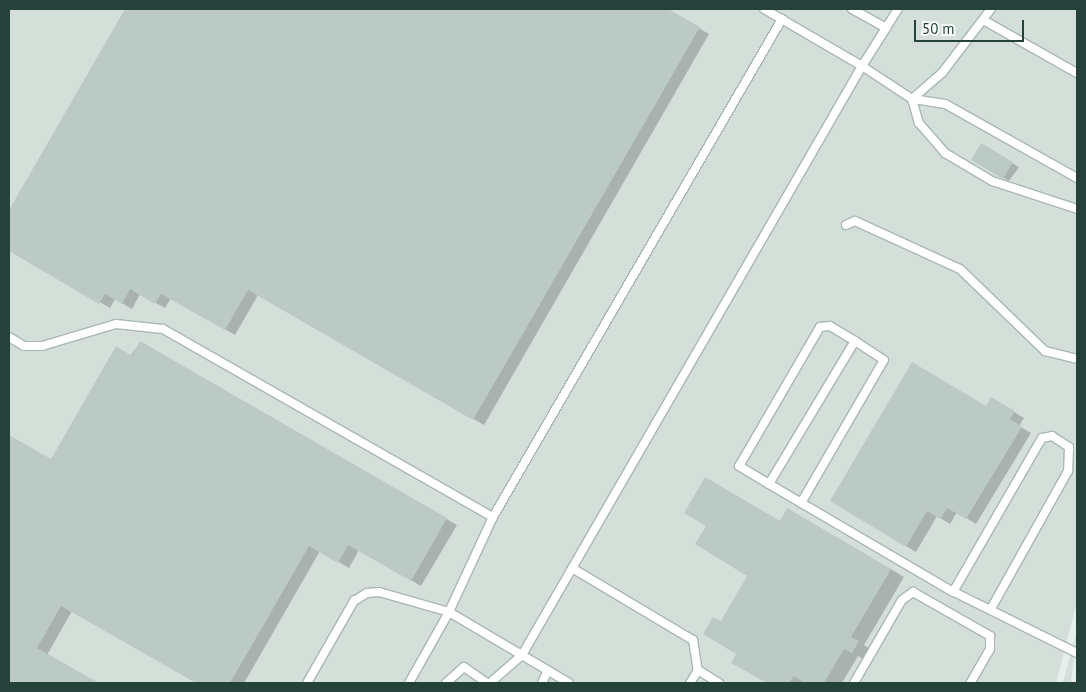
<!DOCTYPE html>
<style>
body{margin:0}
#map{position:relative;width:1086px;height:692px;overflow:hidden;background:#e6efeb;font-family:"PT Sans",sans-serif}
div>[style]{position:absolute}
.built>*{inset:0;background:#d4dfda}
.shadow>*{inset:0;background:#0003}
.building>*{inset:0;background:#bbcac4}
.roads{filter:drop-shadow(1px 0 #a8b8b2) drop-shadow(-1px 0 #a8b8b2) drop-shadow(0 1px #a8b8b2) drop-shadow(0 -1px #a8b8b2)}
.service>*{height:8px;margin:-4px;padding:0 4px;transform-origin:4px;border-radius:4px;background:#fff}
span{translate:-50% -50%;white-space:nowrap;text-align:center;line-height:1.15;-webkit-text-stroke:4px #f7fbf9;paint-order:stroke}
.frame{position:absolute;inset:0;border:10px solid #24423a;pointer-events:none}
.scale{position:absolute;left:914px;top:20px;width:110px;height:22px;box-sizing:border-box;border:2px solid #24423a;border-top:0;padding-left:6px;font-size:15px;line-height:18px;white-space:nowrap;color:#24423a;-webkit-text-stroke:4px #f7fbf9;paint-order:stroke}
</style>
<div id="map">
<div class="built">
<div style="clip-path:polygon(9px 9px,1077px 9px,1077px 602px,1056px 683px,9px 683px)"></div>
<div style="clip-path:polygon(1077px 630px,1071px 683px,1063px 683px)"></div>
</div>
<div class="shadow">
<div style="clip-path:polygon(126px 9px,665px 9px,709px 34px,484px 425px,258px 295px,235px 335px,171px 298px,165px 308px,140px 294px,132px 309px,115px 299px,110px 308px,9px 250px,9px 213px)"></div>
<div style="clip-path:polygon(981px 145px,1019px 167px,1009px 181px,973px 160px)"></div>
<div style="clip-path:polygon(140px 343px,457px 525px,421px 586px,359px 550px,349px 568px,320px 551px,244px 683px,199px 683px,72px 611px,47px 655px,96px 683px,9px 683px,9px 436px,51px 461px)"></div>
<div style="clip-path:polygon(1001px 404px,1024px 418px,1019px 426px,1031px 433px,976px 524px,957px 512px,950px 524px,937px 516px,916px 552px,831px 501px,986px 407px)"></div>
<div style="clip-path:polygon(788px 509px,904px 577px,864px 645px,872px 650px,865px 660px,858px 656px,842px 683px,769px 683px,733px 662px,738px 653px,721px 623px)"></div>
</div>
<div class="building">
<div style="clip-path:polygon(125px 9px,668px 9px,700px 27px,473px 420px,248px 290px,225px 330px,161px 294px,155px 304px,130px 289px,122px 304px,105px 294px,99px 304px,9px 251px,9px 210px)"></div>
<div style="clip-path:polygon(981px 143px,1013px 162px,1003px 179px,971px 160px)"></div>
<div style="clip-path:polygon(140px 341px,447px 518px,411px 581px,348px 545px,338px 563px,309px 546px,230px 683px,196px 683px,61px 606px,37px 648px,99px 683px,9px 683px,9px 435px,51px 459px,116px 346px,132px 356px)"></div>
<div style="clip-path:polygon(912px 362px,986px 406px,991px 397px,1015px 411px,1010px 419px,1022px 427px,966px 519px,947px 508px,940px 519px,927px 511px,906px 547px,830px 501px)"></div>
<div style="clip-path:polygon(705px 477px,780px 521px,787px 508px,891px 569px,851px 637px,859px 641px,852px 653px,844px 649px,824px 683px,805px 683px,794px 676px,789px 683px,767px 683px,731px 663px,736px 654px,703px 634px,713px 617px,721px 621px,747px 576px,695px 544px,706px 526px,684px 513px)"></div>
</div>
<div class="roads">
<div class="service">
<div style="left:852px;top:9px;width:39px;rotate:29deg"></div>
<div style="left:886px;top:28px;width:22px;rotate:-58deg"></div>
<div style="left:985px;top:21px;width:106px;rotate:29.5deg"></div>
<div style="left:886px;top:28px;width:45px;rotate:122.3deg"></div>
<div style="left:862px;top:66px;width:60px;rotate:33.4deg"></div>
<div style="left:912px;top:99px;width:40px;rotate:-41deg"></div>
<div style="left:942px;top:73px;width:81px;rotate:-52.6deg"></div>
<div style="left:1077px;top:178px;width:151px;rotate:-150.7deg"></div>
<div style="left:945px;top:104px;width:33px;rotate:-171deg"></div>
<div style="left:912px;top:99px;width:25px;rotate:74deg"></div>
<div style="left:919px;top:123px;width:40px;rotate:49deg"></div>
<div style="left:945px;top:153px;width:55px;rotate:30.8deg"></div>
<div style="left:992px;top:181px;width:89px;rotate:18.2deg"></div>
<div style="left:846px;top:225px;width:10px;rotate:-24deg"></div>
<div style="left:855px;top:221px;width:115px;rotate:24.6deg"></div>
<div style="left:960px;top:269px;width:118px;rotate:44deg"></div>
<div style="left:1045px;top:351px;width:33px;rotate:14deg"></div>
<div style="left:9px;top:337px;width:17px;rotate:31deg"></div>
<div style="left:24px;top:346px;width:18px"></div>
<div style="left:42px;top:346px;width:77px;rotate:-16.6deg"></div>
<div style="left:116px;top:324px;width:47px;rotate:6.1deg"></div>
<div style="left:163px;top:329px;width:380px;rotate:29.7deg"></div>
<div style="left:493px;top:517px;width:576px;rotate:-59.87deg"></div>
<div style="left:769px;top:484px;width:210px;rotate:30.4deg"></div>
<div style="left:950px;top:590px;width:142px;rotate:26.4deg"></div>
<div style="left:801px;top:503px;width:165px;rotate:-59.9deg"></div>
<div style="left:884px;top:360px;width:35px;rotate:-147deg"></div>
<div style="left:855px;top:341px;width:29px;rotate:-149deg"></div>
<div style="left:830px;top:326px;width:10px;rotate:174deg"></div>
<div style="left:820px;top:327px;width:161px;rotate:120.2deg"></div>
<div style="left:739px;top:466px;width:35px;rotate:31deg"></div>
<div style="left:769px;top:484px;width:167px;rotate:-59deg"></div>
<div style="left:493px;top:517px;width:105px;rotate:114.9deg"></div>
<div style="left:449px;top:612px;width:139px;rotate:30.6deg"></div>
<div style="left:572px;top:568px;width:141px;rotate:30.8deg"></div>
<div style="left:693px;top:640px;width:30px;rotate:81deg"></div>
<div style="left:698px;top:670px;width:25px;rotate:32deg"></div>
<div style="left:953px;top:592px;width:178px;rotate:-60deg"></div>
<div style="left:1042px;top:438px;width:10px;rotate:-11deg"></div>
<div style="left:1052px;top:436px;width:20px;rotate:33deg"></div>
<div style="left:1069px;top:447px;width:24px;rotate:92deg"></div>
<div style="left:1068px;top:471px;width:158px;rotate:119.2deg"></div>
<div style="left:307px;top:683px;width:95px;rotate:-60.2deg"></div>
<div style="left:354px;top:601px;width:15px;rotate:-32deg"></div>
<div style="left:367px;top:593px;width:12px;rotate:-5deg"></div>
<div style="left:379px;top:592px;width:73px;rotate:15.9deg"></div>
<div style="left:449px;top:612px;width:81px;rotate:119.4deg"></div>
<div style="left:446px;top:683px;width:24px;rotate:-42deg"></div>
<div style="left:464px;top:667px;width:28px;rotate:35deg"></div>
<div style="left:490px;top:683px;width:43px;rotate:-41.2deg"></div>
<div style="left:522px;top:655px;width:680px;rotate:-60deg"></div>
<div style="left:862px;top:66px;width:113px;rotate:-149.8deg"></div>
<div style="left:542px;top:683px;width:14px;rotate:-65deg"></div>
<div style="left:690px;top:683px;width:15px;rotate:-58deg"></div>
<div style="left:854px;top:683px;width:96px;rotate:-60deg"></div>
<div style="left:902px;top:600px;width:14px;rotate:-36deg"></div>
<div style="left:913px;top:592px;width:89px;rotate:29.7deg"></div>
<div style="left:990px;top:636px;width:13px;rotate:90deg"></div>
<div style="left:990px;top:649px;width:39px;rotate:120deg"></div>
</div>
</div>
<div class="frame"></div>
<div class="scale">50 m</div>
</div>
